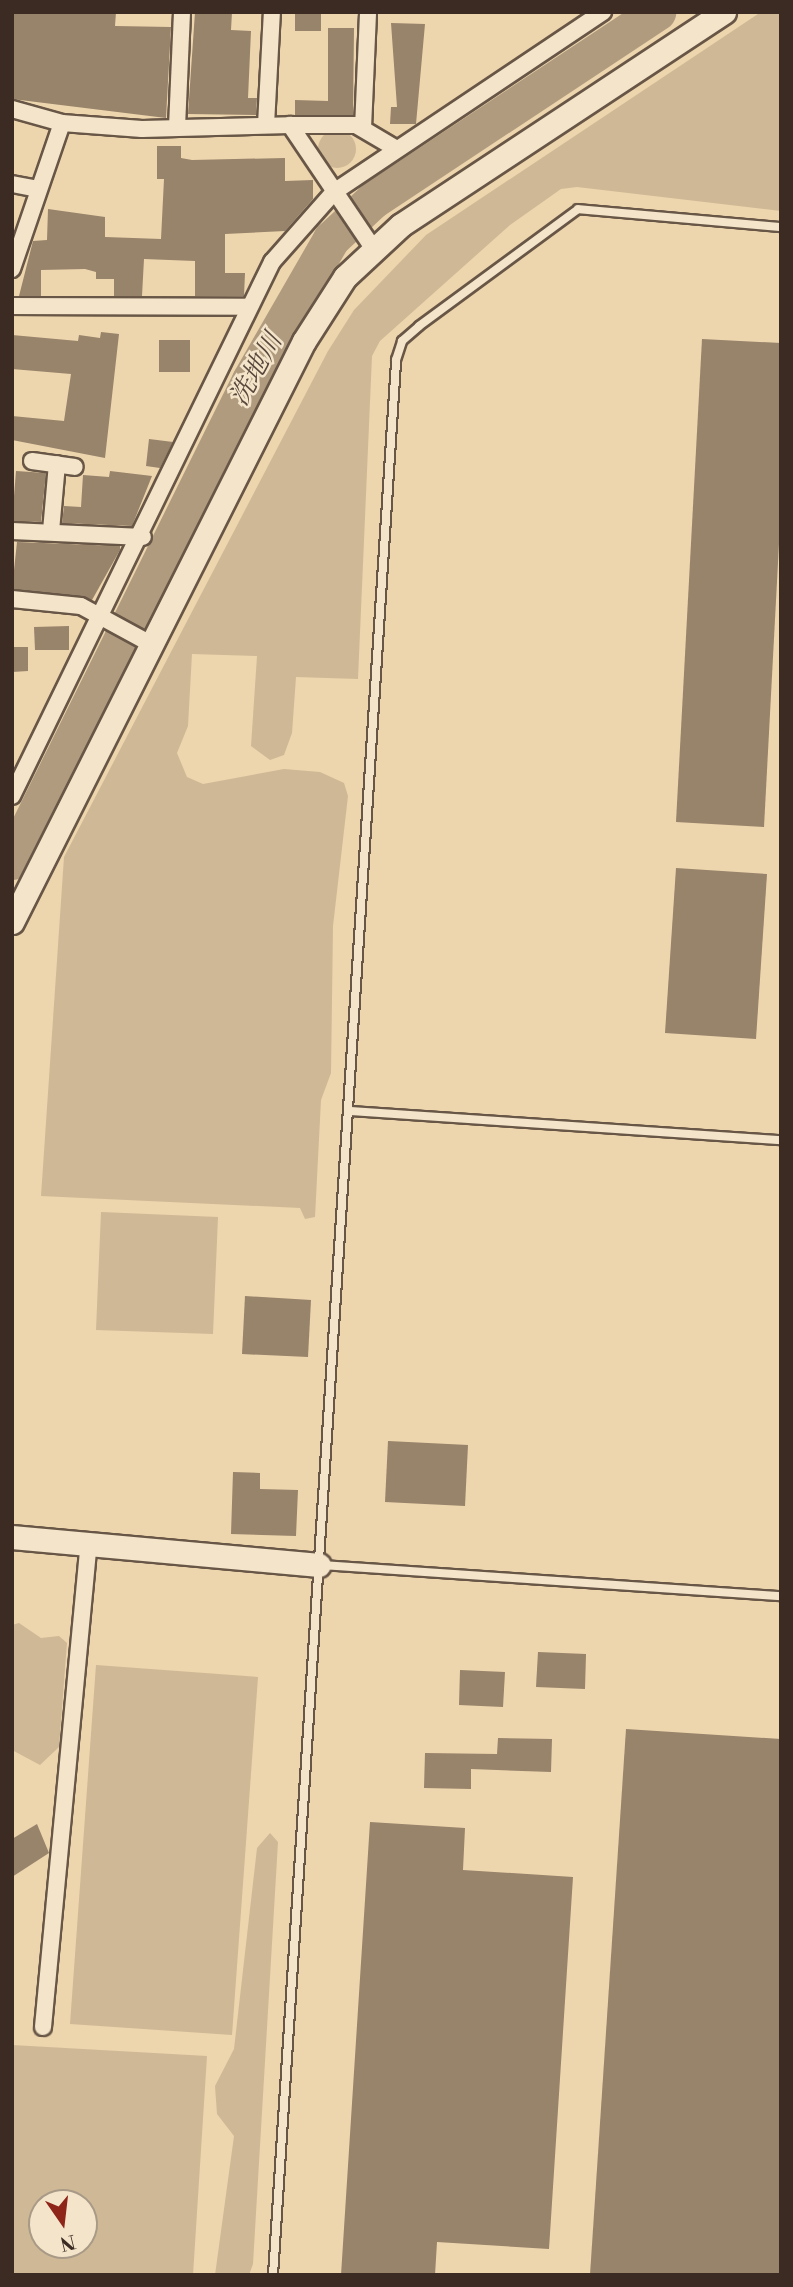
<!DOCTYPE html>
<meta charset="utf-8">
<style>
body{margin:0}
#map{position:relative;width:793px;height:2287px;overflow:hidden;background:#edd5ad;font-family:"Libre Bodoni","Noto Serif JP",serif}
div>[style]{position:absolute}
.green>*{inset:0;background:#cfb896}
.round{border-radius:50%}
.river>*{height:37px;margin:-18.5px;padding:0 18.5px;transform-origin:18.5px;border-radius:18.5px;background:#b09b7e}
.building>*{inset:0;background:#98836b}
.roads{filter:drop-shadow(2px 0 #685646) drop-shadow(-2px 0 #685646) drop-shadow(0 2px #685646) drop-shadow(0 -2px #685646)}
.lane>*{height:8px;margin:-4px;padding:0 4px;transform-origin:4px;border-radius:4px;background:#f3e4ca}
.street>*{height:16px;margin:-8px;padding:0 8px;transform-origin:8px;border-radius:8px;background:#f3e4ca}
.secondary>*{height:23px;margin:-11.5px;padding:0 11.5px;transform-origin:11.5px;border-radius:11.5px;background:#f3e4ca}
span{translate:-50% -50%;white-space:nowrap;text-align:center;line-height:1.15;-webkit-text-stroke:5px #f3e4ca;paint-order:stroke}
.water-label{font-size:26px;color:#58473a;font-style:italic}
.frame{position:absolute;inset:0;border:14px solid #3b2b23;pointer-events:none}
.north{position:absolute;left:28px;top:2189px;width:70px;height:70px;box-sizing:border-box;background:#f3e4ca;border:2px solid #a99a87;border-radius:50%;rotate:166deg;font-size:19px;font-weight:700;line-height:28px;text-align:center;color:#3b2b23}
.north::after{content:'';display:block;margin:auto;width:24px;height:32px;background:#8f2418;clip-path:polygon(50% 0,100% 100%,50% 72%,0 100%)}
</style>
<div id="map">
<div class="green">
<div style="clip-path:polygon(761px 12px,781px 12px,781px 211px,577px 187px,561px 189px,510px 225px,380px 341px,372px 356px,358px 679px,296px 677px,292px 733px,284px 755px,270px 760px,251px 746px,257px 656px,192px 654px,188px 726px,177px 753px,187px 777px,203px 784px,284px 769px,320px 772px,344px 783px,348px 796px,333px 926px,331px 1073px,321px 1100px,315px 1217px,305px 1219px,300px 1208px,41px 1196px,64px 857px,328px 351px,354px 310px,426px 235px)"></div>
<div class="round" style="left:318px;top:130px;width:38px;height:38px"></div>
<div style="clip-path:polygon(101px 1212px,218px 1217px,213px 1334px,96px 1330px)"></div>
<div style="clip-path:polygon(19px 1623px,41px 1638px,59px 1636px,67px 1643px,59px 1747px,40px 1765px,12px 1750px,12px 1625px)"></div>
<div style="clip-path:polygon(96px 1665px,258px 1677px,232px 2035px,70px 2024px)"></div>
<div style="clip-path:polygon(270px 1833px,278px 1842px,253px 2264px,249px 2275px,215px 2275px,234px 2136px,217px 2114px,215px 2086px,234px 2049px,257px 1848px)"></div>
<div style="clip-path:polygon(evenodd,12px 2045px,207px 2056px,193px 2275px,12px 2275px,12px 2045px,84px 2203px,84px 2245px,42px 2245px,42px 2203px,84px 2203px)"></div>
</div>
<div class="river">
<div style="left:12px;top:861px;width:537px;rotate:-63.67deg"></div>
<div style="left:250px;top:380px;width:163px;rotate:-60.1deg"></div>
<div style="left:331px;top:239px;width:57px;rotate:-42.9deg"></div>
<div style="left:373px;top:200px;width:341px;rotate:-33.5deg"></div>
</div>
<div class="building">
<div style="clip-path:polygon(12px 12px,116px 12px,115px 26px,171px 27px,166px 118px,12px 99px)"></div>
<div style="clip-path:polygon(195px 12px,232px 12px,231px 30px,251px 31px,248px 98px,257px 98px,256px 115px,188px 114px)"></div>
<div style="clip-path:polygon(295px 12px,321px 12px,321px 31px,295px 31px)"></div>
<div style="clip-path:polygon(391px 23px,425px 24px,416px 124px,390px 124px,391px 107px,397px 107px)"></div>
<div style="clip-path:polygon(328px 28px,354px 28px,353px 115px,295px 115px,295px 100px,328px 101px)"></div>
<div style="clip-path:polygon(157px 146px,181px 146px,181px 158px,192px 160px,285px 158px,285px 181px,313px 180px,313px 199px,285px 231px,225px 234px,225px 273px,245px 273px,244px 296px,195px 296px,195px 261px,144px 259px,142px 296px,114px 296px,114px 279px,96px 279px,96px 272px,85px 269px,41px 270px,41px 296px,19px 296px,33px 241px,47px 240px,48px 209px,105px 217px,105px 237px,161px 239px,164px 179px,157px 179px)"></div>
<div style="clip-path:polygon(101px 332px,119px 334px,105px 458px,12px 440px,12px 416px,64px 421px,71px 374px,12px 369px,12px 335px,78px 341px,79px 335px,100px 338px)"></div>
<div style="clip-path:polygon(702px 339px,781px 343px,781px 506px,764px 827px,676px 822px)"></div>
<div style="clip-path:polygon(159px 340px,190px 340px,190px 372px,159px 372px)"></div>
<div style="clip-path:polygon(149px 439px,173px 442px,160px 468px,146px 466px)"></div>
<div style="clip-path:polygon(16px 471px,46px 473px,41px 522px,12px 521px)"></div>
<div style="clip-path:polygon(110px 471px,152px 476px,132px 526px,62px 523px,64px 506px,81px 507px,83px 475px,109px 477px)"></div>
<div style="clip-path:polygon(17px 542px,120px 546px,120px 550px,92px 600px,12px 589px)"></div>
<div style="clip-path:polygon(69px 626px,69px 650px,35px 650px,34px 627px)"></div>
<div style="clip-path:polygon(12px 647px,28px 647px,28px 671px,12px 672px)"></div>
<div style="clip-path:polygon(676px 868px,767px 874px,756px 1039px,665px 1033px)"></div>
<div style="clip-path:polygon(245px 1296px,311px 1300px,308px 1357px,242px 1354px)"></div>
<div style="clip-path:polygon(388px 1441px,468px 1445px,465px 1506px,385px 1502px)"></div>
<div style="clip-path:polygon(233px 1472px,260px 1473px,260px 1489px,298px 1490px,296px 1536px,231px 1534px)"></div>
<div style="clip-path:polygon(538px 1652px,586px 1654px,585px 1689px,536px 1687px)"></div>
<div style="clip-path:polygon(460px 1670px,505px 1672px,503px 1707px,459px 1705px)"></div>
<div style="clip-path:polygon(626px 1729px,781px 1739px,781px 2275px,590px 2275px)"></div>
<div style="clip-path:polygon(498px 1738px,552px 1739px,551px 1772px,471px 1769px,471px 1789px,424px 1788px,425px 1753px,497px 1754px)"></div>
<div style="clip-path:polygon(370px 1822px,465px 1828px,463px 1870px,573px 1877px,549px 2249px,437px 2242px,435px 2275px,341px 2275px)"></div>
<div style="clip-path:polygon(37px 1824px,49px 1853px,12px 1877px,12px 1839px)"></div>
</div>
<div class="roads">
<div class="lane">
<div style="left:351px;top:1111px;width:431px;rotate:3.9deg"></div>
<div style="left:322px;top:1565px;width:460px;rotate:3.9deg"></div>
<div style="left:273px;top:2275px;width:1919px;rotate:-86.32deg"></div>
<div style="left:396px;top:360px;width:20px;rotate:-72deg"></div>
<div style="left:402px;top:341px;width:23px;rotate:-41deg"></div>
<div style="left:419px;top:326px;width:197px;rotate:-36.3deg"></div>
<div style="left:578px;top:209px;width:204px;rotate:5.1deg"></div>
</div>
<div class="street">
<div style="left:12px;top:109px;width:52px;rotate:15.6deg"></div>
<div style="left:62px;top:123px;width:80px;rotate:4.3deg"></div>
<div style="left:142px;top:129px;width:148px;rotate:-1.5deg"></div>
<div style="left:290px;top:125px;width:148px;rotate:56deg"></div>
<div style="left:266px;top:125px;width:113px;rotate:-87deg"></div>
<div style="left:290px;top:125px;width:66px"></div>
<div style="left:356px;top:125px;width:45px;rotate:30.5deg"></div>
<div style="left:177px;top:127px;width:115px;rotate:-87.5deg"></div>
<div style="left:363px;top:128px;width:116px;rotate:-87.5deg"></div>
<div style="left:12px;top:184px;width:26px;rotate:11deg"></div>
<div style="left:12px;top:269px;width:154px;rotate:-71.1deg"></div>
<div style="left:12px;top:306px;width:235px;rotate:0.2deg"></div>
<div style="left:32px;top:461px;width:43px;rotate:7.9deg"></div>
<div style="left:12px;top:531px;width:131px;rotate:2.6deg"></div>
<div style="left:51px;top:531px;width:67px;rotate:-84.9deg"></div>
<div style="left:12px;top:599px;width:69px;rotate:5.8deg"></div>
<div style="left:81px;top:606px;width:80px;rotate:28.5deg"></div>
<div style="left:12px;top:796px;width:594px;rotate:-64.04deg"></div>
<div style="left:272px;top:262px;width:94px;rotate:-48.5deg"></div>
<div style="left:334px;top:192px;width:324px;rotate:-33.8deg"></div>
<div style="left:43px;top:2027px;width:487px;rotate:-84.6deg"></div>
</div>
<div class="secondary">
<div style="left:12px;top:922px;width:650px;rotate:-63.32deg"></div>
<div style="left:304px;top:341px;width:76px;rotate:-57.4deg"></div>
<div style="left:345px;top:277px;width:76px;rotate:-42.9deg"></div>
<div style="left:401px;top:225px;width:387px;rotate:-33.4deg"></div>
<div style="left:12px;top:1537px;width:308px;rotate:5.2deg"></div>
</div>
</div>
<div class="water-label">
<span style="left:257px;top:370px;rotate:-61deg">洗地川</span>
</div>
<div class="frame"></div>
<div class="north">N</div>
</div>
